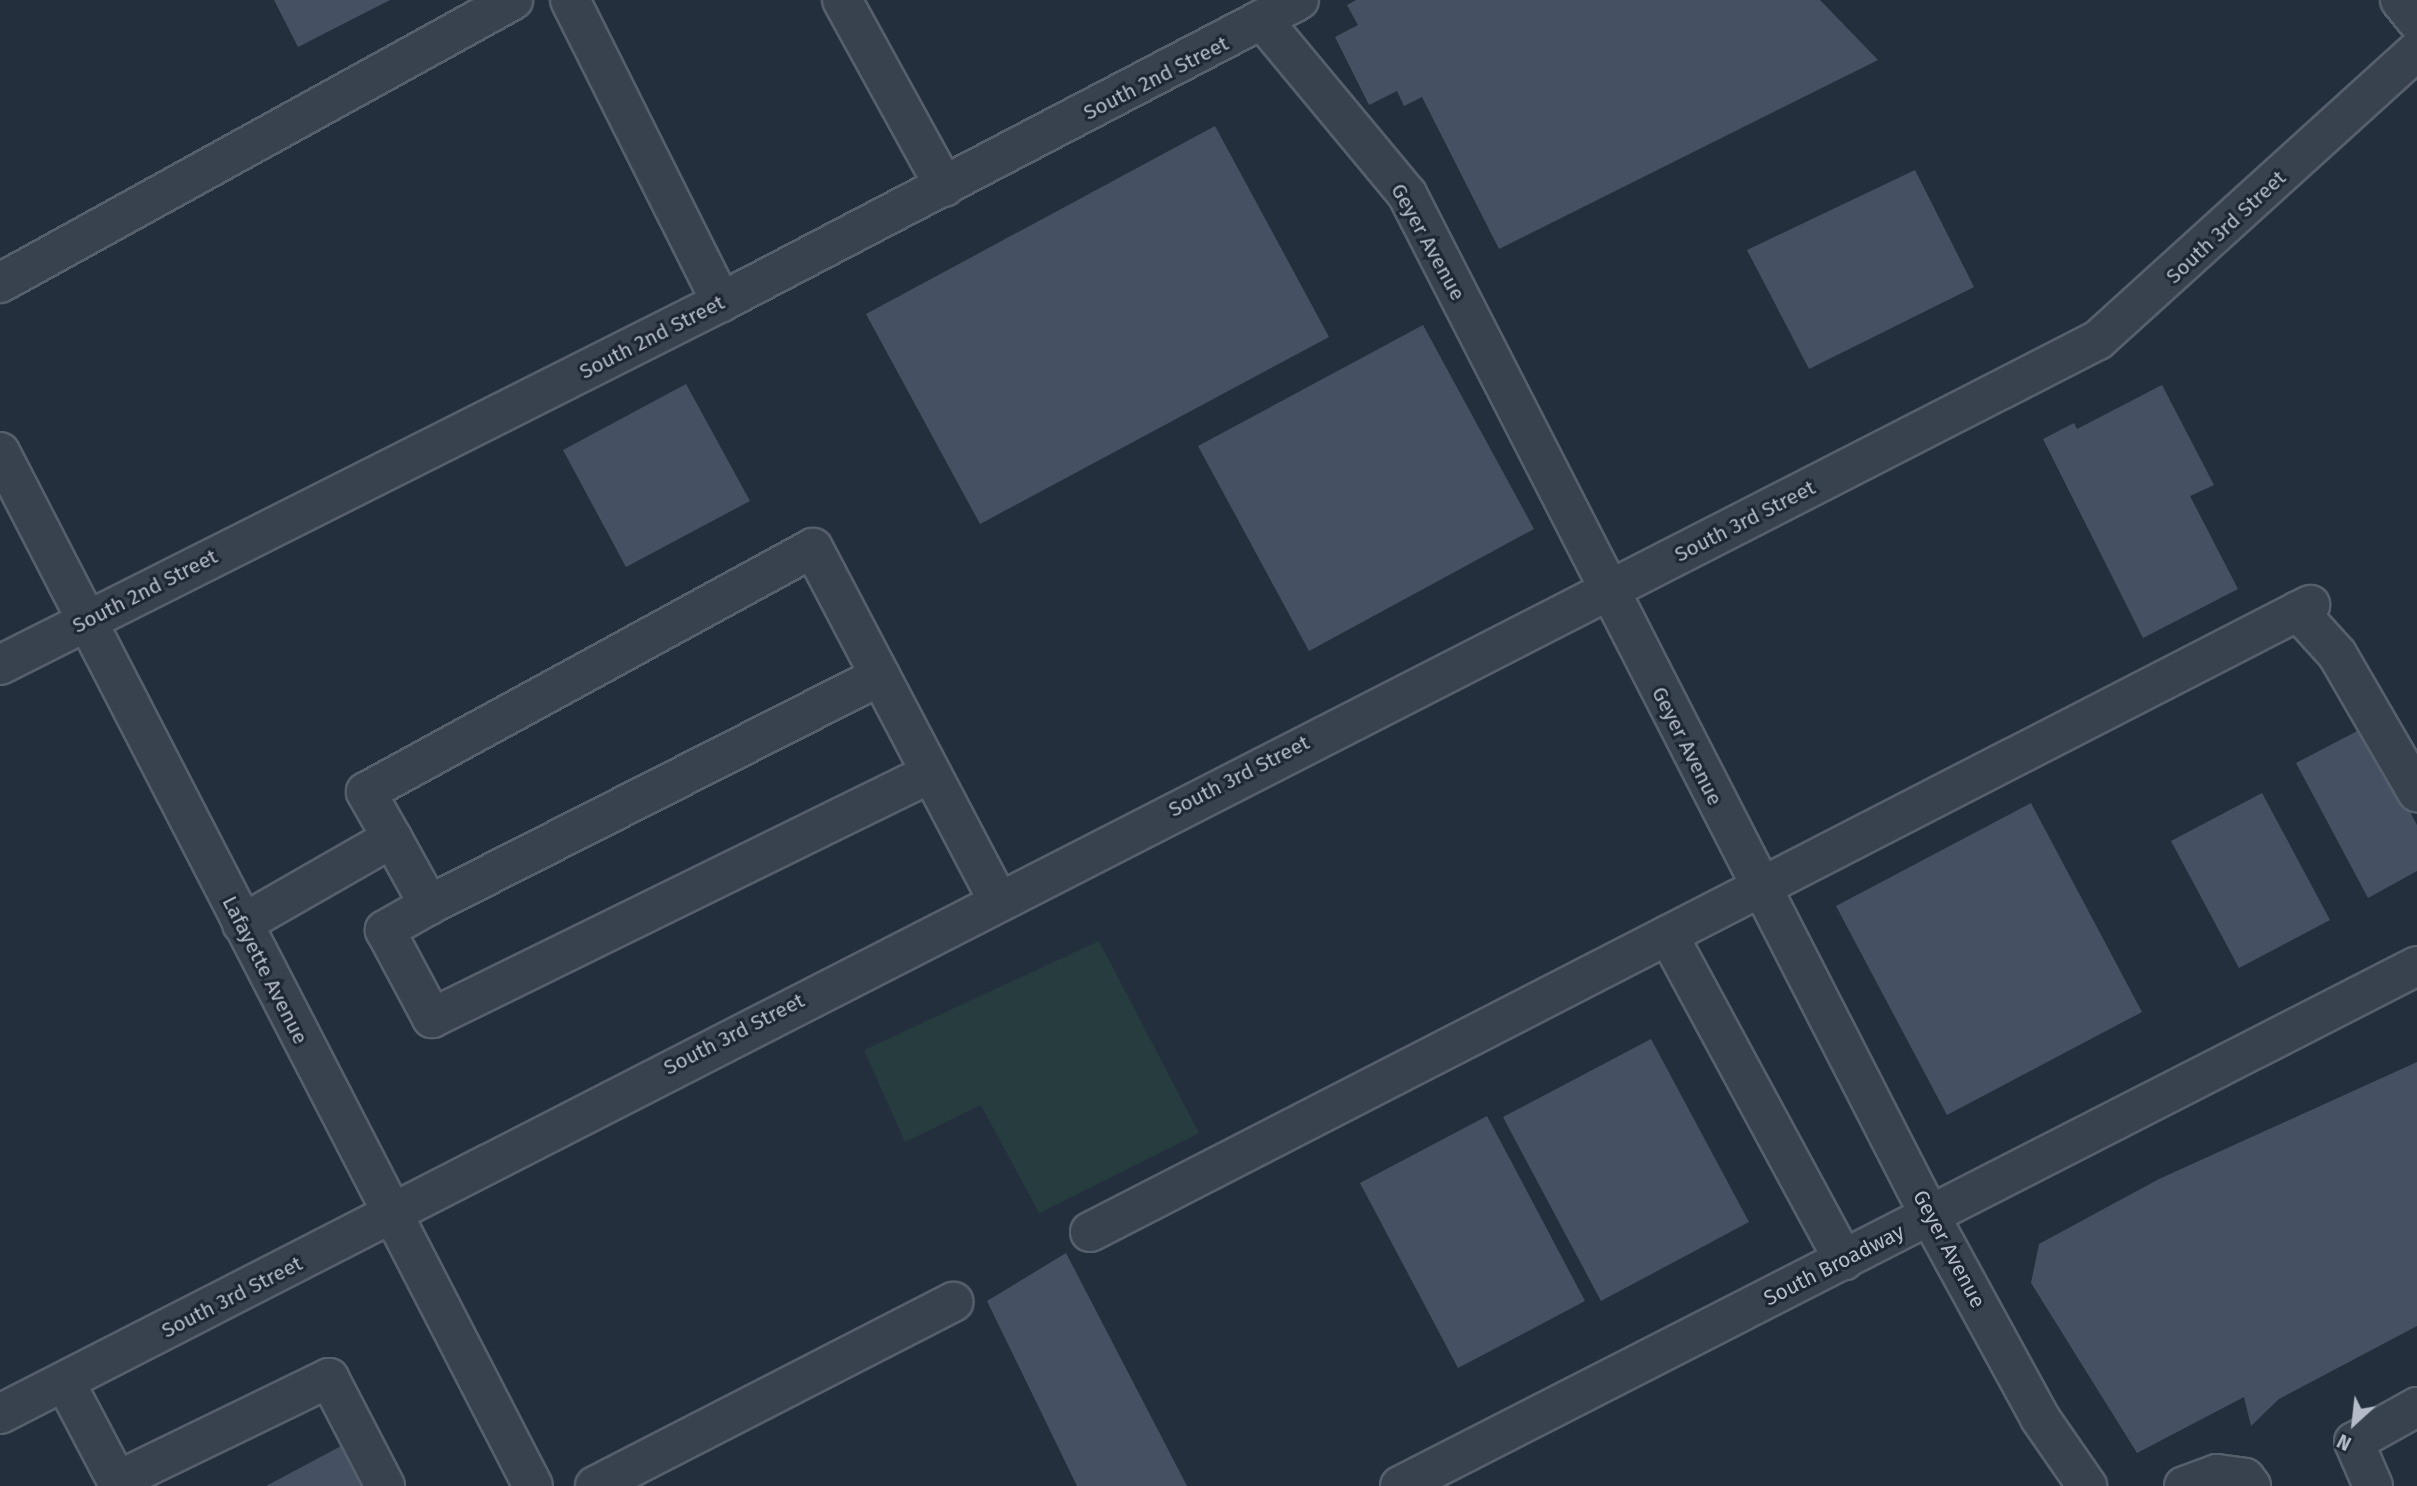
<!DOCTYPE html>
<style>
body{margin:0}
#map{position:relative;width:2417px;height:1486px;overflow:hidden;background:#242f3e;font-family:"Fira Sans",sans-serif}
div>[style]{position:absolute}
.green>*{inset:0;background:#263c3f}
.building>*{inset:0;background:#455162}
.roads{filter:drop-shadow(2px 0 #565f6c) drop-shadow(-2px 0 #565f6c) drop-shadow(0 2px #565f6c) drop-shadow(0 -2px #565f6c)}
.minor>*{height:38px;margin:-19px;padding:0 19px;transform-origin:19px;border-radius:19px;background:#38414e}
span{translate:-50% -50%;white-space:nowrap;text-align:center;line-height:1.15;-webkit-text-stroke:6px #1d2633;paint-order:stroke}
.street-label{font-size:21px;color:#b4bcc9}
.north{position:absolute;left:2319px;top:1388px;width:70px;height:70px;-webkit-text-stroke:5px #1d2633;paint-order:stroke;rotate:207deg;font-size:19px;font-weight:700;line-height:28px;text-align:center;color:#b4bcc9}
.north::after{content:'';display:block;margin:auto;width:24px;height:32px;background:#b4bcc9;clip-path:polygon(50% 0,100% 100%,50% 72%,0 100%)}
</style>
<div id="map">
<div class="green">
<div style="clip-path:polygon(1099px 941px,1199px 1133px,1039px 1213px,981px 1105px,905px 1142px,864px 1050px)"></div>
</div>
<div class="building">
<div style="clip-path:polygon(274px 0,390px 0,298px 47px)"></div>
<div style="clip-path:polygon(1356px 0,1820px 0,1878px 60px,1499px 249px,1422px 97px,1404px 106px,1397px 91px,1369px 105px,1335px 37px,1358px 25px,1347px 5px)"></div>
<div style="clip-path:polygon(1215px 126px,1329px 337px,980px 524px,866px 314px)"></div>
<div style="clip-path:polygon(1915px 170px,1974px 287px,1809px 369px,1747px 250px)"></div>
<div style="clip-path:polygon(1423px 325px,1534px 529px,1309px 651px,1198px 446px)"></div>
<div style="clip-path:polygon(686px 384px,750px 501px,626px 567px,563px 450px)"></div>
<div style="clip-path:polygon(2162px 385px,2214px 485px,2190px 496px,2238px 589px,2143px 638px,2043px 439px,2074px 423px,2077px 429px)"></div>
<div style="clip-path:polygon(2365px 727px,2417px 825px,2417px 871px,2368px 898px,2296px 763px)"></div>
<div style="clip-path:polygon(2262px 793px,2330px 920px,2239px 968px,2171px 841px)"></div>
<div style="clip-path:polygon(2031px 803px,2142px 1012px,1947px 1115px,1836px 906px)"></div>
<div style="clip-path:polygon(1651px 1039px,1749px 1222px,1601px 1301px,1503px 1117px)"></div>
<div style="clip-path:polygon(2417px 1062px,2417px 1326px,2279px 1399px,2251px 1426px,2244px 1397px,2137px 1453px,2031px 1283px,2039px 1244px,2159px 1179px)"></div>
<div style="clip-path:polygon(1487px 1116px,1585px 1301px,1458px 1368px,1360px 1183px)"></div>
<div style="clip-path:polygon(1066px 1253px,1187px 1486px,1077px 1486px,987px 1301px)"></div>
<div style="clip-path:polygon(343px 1445px,365px 1486px,266px 1486px)"></div>
</div>
<div class="roads">
<div class="minor">
<div style="left:570px;top:0;width:338px;rotate:63.4deg"></div>
<div style="left:842px;top:0;width:213px;rotate:61.2deg"></div>
<div style="left:2400px;top:0;width:27px;rotate:51deg"></div>
<div style="left:1264px;top:22px;width:224px;rotate:50.3deg"></div>
<div style="left:1407px;top:194px;width:1148px;rotate:62.9deg"></div>
<div style="left:1930px;top:1216px;width:230px;rotate:61.4deg"></div>
<div style="left:2040px;top:1418px;width:83px;rotate:55.3deg"></div>
<div style="left:0;top:283px;width:586px;rotate:-28.88deg"></div>
<div style="left:0;top:452px;width:1163px;rotate:62.73deg"></div>
<div style="left:2298px;top:611px;width:58px;rotate:47.8deg"></div>
<div style="left:2337px;top:654px;width:160px;rotate:59.9deg"></div>
<div style="left:0;top:665px;width:807px;rotate:-26.72deg"></div>
<div style="left:721px;top:302px;width:652px;rotate:-27.59deg"></div>
<div style="left:392px;top:838px;width:77px;rotate:61.1deg"></div>
<div style="left:429px;top:905px;width:506px;rotate:-26.92deg"></div>
<div style="left:429px;top:905px;width:51px;rotate:150.4deg"></div>
<div style="left:385px;top:930px;width:100px;rotate:61.9deg"></div>
<div style="left:432px;top:1018px;width:554px;rotate:-26.15deg"></div>
<div style="left:242px;top:924px;width:173px;rotate:-29.8deg"></div>
<div style="left:392px;top:838px;width:53px;rotate:-119.5deg"></div>
<div style="left:366px;top:792px;width:509px;rotate:-28.63deg"></div>
<div style="left:813px;top:548px;width:396px;rotate:62.3deg"></div>
<div style="left:1668px;top:935px;width:370px;rotate:61.6deg"></div>
<div style="left:1090px;top:1232px;width:1372px;rotate:-27.2deg"></div>
<div style="left:65px;top:1382px;width:112px;rotate:62.3deg"></div>
<div style="left:117px;top:1481px;width:236px;rotate:-25.9deg"></div>
<div style="left:329px;top:1378px;width:122px;rotate:62.6deg"></div>
<div style="left:0;top:1414px;width:2357px;rotate:-27.11deg"></div>
<div style="left:2098px;top:340px;width:430px;rotate:-42.2deg"></div>
<div style="left:595px;top:1486px;width:403px;rotate:-27.2deg"></div>
<div style="left:1400px;top:1486px;width:1142px;rotate:-27.08deg"></div>
<div style="left:2184px;top:1486px;width:35px;rotate:-20deg"></div>
<div style="left:2217px;top:1474px;width:28px;rotate:8deg"></div>
<div style="left:2245px;top:1478px;width:10px;rotate:53deg"></div>
<div style="left:2373px;top:1486px;width:48px;rotate:-113.4deg"></div>
<div style="left:2354px;top:1442px;width:72px;rotate:-29.1deg"></div>
</div>
</div>
<div class="street-label">
<span style="left:1156px;top:78px;rotate:-27deg">South 2nd Street</span>
<span style="left:2226px;top:227px;rotate:-43deg">South 3rd Street</span>
<span style="left:1428px;top:242px;rotate:61deg">Geyer Avenue</span>
<span style="left:652px;top:337px;rotate:-27deg">South 2nd Street</span>
<span style="left:1745px;top:521px;rotate:-27deg">South 3rd Street</span>
<span style="left:145px;top:591px;rotate:-27deg">South 2nd Street</span>
<span style="left:1687px;top:746px;rotate:63deg">Geyer Avenue</span>
<span style="left:1239px;top:776px;rotate:-27deg">South 3rd Street</span>
<span style="left:265px;top:970px;rotate:63deg">Lafayette Avenue</span>
<span style="left:734px;top:1034px;rotate:-27deg">South 3rd Street</span>
<span style="left:1949px;top:1249px;rotate:62deg">Geyer Avenue</span>
<span style="left:1834px;top:1265px;rotate:-27deg">South Broadway</span>
<span style="left:232px;top:1297px;rotate:-27deg">South 3rd Street</span>
</div>
<div class="north">N</div>
</div>
